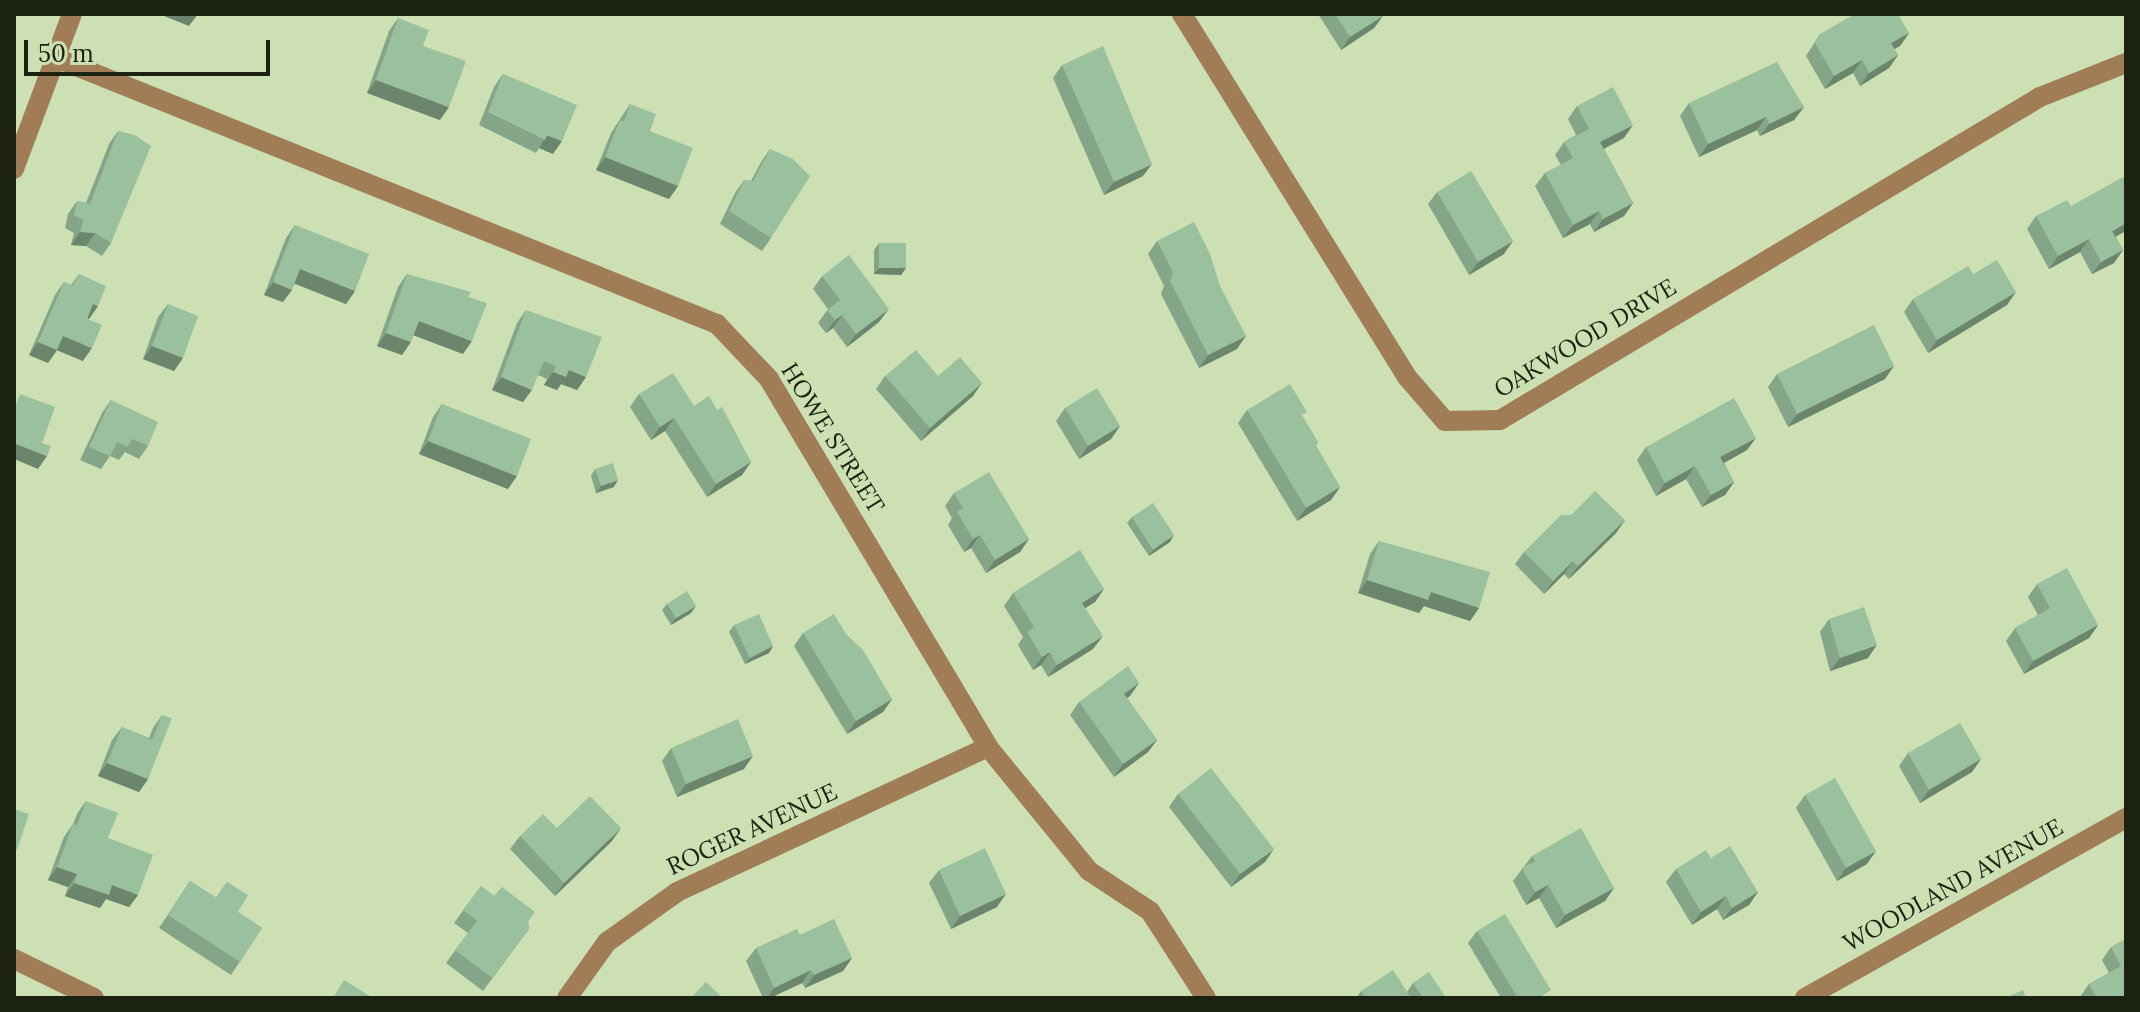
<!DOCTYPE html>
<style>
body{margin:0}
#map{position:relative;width:2140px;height:1012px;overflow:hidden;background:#cce0b4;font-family:Lora,serif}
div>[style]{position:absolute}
.minor>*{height:20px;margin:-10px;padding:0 10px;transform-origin:10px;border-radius:10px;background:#a07d57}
.wall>*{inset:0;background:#84a587}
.shaded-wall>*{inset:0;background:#6c866e}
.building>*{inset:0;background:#9ac09d}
span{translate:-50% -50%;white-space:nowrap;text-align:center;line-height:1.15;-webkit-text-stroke:7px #cce0b4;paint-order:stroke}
.street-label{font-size:24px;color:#1b2211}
.frame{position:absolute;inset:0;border:16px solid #1b2211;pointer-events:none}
.scale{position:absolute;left:24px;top:40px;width:246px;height:36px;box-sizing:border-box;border:4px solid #1b2211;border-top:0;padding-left:10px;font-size:24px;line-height:28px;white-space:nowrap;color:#1b2211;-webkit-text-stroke:6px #cce0b4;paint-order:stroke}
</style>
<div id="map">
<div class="minor">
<div style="left:1182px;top:14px;width:427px;rotate:58.2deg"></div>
<div style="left:1407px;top:377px;width:58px;rotate:49.2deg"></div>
<div style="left:1445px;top:421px;width:55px;rotate:-1deg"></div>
<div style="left:1500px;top:420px;width:629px;rotate:-30.89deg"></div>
<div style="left:2040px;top:97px;width:92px;rotate:-21.6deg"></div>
<div style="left:56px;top:58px;width:713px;rotate:21.92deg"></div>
<div style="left:717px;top:324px;width:76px;rotate:46.6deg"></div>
<div style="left:769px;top:379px;width:428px;rotate:59.2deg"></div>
<div style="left:988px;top:747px;width:160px;rotate:50.8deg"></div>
<div style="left:1089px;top:871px;width:73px;rotate:33.3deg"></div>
<div style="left:1150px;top:911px;width:103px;rotate:57.2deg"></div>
<div style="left:14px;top:169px;width:165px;rotate:-69.5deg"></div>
<div style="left:14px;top:959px;width:89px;rotate:26deg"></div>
<div style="left:567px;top:998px;width:69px;rotate:-54.5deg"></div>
<div style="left:607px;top:942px;width:86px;rotate:-35.5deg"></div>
<div style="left:677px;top:892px;width:343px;rotate:-25deg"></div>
<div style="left:1805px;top:998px;width:368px;rotate:-29.3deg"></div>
</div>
<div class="wall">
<div style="clip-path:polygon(1318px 14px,1382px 14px,1383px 16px,1374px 28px,1341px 50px)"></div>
<div style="clip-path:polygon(398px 18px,423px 46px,440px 120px,367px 93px,389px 31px)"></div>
<div style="clip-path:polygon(1909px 33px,1900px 46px,1894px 49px,1898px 55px,1889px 68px,1860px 86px,1853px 73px,1825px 89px,1806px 56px,1820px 34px)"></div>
<div style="clip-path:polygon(1062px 65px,1143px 176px,1104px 195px,1053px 78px)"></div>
<div style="clip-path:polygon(503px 74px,553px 154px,539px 148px,536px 153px,479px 125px,494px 87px)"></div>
<div style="clip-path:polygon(1689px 103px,1804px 107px,1794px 120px,1760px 136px,1757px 130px,1699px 157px,1680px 116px)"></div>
<div style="clip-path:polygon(630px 104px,650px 131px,678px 186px,669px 199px,596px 170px,611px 133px)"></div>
<div style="clip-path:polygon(1577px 106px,1624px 138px,1604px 149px,1633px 203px,1624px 216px,1594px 232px,1590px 224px,1563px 238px,1535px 186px,1545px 173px,1561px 165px,1555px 155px,1564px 142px,1576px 135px,1568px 119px)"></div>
<div style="clip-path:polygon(118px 131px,111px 243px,102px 256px,86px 246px,71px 245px,74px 233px,65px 228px,68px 214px,77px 201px,86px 203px,109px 144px)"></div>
<div style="clip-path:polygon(770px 149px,771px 238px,762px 251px,720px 224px,735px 193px,744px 180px,751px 181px,761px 162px)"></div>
<div style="clip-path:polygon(1437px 192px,1504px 254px,1469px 275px,1428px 204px)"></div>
<div style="clip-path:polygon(2071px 206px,2116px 237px,2123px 250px,2114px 263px,2092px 274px,2080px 252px,2049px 269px,2027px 229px,2036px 216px)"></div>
<div style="clip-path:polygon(295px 225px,355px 291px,346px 304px,295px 284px,283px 302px,264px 295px,286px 238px)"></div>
<div style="clip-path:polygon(1157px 241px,1237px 349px,1199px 368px,1161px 294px,1164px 286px,1148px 254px)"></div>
<div style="clip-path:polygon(879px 243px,906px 268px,901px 275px,874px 274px,874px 250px)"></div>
<div style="clip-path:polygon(79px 274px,98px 306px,89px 319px,87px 318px,83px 361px,57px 350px,48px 363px,29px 355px,55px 295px,64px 282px,71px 285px)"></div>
<div style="clip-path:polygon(407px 274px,463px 354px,414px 335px,402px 355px,377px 346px,398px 287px)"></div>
<div style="clip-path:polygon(1973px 274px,2007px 305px,1928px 353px,1904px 312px,1913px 299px)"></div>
<div style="clip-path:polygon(822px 276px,879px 322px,847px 347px,833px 328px,826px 333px,818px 323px,828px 309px,813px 289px)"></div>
<div style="clip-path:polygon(168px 304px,183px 358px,174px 371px,143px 359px,158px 317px)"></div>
<div style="clip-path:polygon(526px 310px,586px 377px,577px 390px,561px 384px,557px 390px,544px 385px,547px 379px,538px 375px,523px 402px,492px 390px,517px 323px)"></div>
<div style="clip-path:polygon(1777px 374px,1885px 379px,1788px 427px,1768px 387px)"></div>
<div style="clip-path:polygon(885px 376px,938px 376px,973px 396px,921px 441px,876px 389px)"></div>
<div style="clip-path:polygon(639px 394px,694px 406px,751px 462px,742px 475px,707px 497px,665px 431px,651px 440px,630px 407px)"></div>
<div style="clip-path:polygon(111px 400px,148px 446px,139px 459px,125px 452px,119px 460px,110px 456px,101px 469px,80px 460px,102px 413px)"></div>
<div style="clip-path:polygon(442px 404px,508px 489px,419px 454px,433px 417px)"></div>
<div style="clip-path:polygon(1065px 408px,1120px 426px,1111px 439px,1079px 459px,1056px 421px)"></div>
<div style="clip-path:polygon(1247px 410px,1303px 417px,1316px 446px,1340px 487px,1331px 500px,1297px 521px,1238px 423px)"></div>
<div style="clip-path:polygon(1646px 447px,1747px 450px,1724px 463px,1734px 482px,1725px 495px,1702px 507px,1686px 479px,1656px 496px,1637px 460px)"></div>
<div style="clip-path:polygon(595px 469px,614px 487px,596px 493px,591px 476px)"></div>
<div style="clip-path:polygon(954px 493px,1029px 539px,1020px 552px,986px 573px,971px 548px,964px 552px,948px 525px,952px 518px,945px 506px)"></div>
<div style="clip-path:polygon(1132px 517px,1170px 542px,1149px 556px,1127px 523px)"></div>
<div style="clip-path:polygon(1625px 520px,1616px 533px,1569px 579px,1564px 574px,1544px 594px,1515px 564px,1524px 552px)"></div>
<div style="clip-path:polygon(1379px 541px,1479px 608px,1470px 621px,1424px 606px,1419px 613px,1358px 593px,1370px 554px)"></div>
<div style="clip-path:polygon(2037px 584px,2098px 625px,2089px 638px,2024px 674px,2006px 641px,2015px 628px,2038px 615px,2028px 597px)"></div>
<div style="clip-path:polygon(1104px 589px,1095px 602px,1085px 608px,1093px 649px,1048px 677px,1041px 665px,1033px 670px,1018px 645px,1023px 637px,1004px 606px,1013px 593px)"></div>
<div style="clip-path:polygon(667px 604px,691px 613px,671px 625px,662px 610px)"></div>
<div style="clip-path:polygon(1829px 619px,1868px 658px,1830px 671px,1820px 632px)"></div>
<div style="clip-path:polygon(734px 625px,773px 646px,769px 653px,745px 664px,729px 632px)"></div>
<div style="clip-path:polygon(803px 633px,846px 634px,892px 699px,883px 712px,847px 734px,794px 646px)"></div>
<div style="clip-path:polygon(1139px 683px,1127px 698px,1157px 740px,1148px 752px,1114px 777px,1070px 715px,1079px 702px)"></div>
<div style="clip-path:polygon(162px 715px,148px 779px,139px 792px,98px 776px,112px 740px,122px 727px,149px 738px,153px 728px)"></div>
<div style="clip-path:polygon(671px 748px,744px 769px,677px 797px,662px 761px)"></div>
<div style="clip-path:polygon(1908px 753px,1981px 759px,1972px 772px,1920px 803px,1899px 766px)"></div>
<div style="clip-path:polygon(1178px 794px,1265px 862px,1231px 887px,1169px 807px)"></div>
<div style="clip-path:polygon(1805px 795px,1867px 864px,1837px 881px,1796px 808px)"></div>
<div style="clip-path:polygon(86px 801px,108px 838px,138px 895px,129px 907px,106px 899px,100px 908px,65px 896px,68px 887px,48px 880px,64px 837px,73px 824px,77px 814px)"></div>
<div style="clip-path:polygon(557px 828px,612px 841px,555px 896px,510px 849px,520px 836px)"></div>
<div style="clip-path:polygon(1532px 856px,1614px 888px,1605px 901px,1556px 928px,1539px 898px,1526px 905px,1513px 881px)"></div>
<div style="clip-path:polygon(1711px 858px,1758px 892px,1749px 905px,1723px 920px,1717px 909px,1692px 925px,1666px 882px,1676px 869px)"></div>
<div style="clip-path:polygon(939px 870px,997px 907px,951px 929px,929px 883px)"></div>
<div style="clip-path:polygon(190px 881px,216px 898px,227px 882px,238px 912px,262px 928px,231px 975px,159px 928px)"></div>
<div style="clip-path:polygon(481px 886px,528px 923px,529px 929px,483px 991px,446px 963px,468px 933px,454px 923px)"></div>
<div style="clip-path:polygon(1477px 931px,1545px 998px,1501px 998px,1468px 943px)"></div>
<div style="clip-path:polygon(800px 935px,852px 958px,843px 971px,805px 988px,802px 983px,770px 998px,763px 998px,746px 961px,756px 948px)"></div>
<div style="clip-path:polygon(2126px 939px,2126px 998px,2081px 998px,2080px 997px,2089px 984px,2109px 973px,2102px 960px,2111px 947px)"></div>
<div style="clip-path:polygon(1413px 983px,1446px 998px,1356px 998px,1361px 991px,1407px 992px)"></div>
</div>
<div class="shaded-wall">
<div style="clip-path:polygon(159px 14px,198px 14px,189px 26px)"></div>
<div style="clip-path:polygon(1383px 16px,1374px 28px,1341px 50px,1350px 37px)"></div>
<div style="clip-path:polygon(1909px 33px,1900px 46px,1882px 56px,1891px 43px)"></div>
<div style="clip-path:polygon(1898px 55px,1889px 68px,1860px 86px,1869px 73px)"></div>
<div style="clip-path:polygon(1862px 60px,1853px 73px,1825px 89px,1834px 76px)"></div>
<div style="clip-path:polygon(376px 80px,449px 107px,440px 120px,367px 93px)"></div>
<div style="clip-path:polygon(1804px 107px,1794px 120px,1760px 136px,1769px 124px)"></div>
<div style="clip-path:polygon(1766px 117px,1757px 130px,1699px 157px,1708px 144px)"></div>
<div style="clip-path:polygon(1633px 125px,1624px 138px,1591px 155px,1600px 142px)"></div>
<div style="clip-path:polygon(547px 135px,562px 141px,553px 154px,539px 148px)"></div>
<div style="clip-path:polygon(605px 157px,678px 186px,669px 199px,596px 170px)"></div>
<div style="clip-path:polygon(1152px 164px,1143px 176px,1104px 195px,1114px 182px)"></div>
<div style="clip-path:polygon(1633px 203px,1624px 216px,1594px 232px,1603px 219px)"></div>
<div style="clip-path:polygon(1599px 211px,1590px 224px,1563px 238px,1573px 225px)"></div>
<div style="clip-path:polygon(2126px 223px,2126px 231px,2103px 244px,2112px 231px)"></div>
<div style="clip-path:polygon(80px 232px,95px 233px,86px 246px,71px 245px)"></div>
<div style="clip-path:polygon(2089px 239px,2080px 252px,2049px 269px,2058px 256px)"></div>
<div style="clip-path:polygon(1513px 241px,1504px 254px,1469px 275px,1478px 262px)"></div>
<div style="clip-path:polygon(2123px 250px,2114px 263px,2092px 274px,2101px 262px)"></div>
<div style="clip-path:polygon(879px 268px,906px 268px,901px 275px,874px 274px)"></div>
<div style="clip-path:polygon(300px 269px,355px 291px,346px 304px,291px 282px)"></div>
<div style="clip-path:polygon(273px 282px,292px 290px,283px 302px,264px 295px)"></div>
<div style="clip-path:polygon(2016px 292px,2007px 305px,1928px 353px,1937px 340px)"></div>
<div style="clip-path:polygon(93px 304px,98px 306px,89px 319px,84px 317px)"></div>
<div style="clip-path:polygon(889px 309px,879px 322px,847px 347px,856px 334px)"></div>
<div style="clip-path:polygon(842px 315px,833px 328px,826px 333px,835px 320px)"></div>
<div style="clip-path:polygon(419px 321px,472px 341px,463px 354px,410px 334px)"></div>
<div style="clip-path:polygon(386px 333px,411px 342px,402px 355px,377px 346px)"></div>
<div style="clip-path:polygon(63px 336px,92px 348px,83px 361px,54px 349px)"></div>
<div style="clip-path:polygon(1246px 336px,1237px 349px,1199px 368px,1208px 355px)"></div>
<div style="clip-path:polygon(38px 342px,57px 350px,48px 363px,29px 355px)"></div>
<div style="clip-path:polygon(152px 346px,183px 358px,174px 371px,143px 359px)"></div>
<div style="clip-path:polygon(1894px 366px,1885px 379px,1788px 427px,1797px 414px)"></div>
<div style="clip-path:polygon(569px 370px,586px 377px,577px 390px,561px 384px,557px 390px,544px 385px,553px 372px)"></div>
<div style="clip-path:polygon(501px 377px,532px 390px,523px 402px,492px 390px)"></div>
<div style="clip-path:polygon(982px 383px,973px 396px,921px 441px,930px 428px)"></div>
<div style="clip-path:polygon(674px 418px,665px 431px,651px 440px,660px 427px)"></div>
<div style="clip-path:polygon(1120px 426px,1111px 439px,1079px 459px,1088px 446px)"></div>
<div style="clip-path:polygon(1756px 438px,1747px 450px,1711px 470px,1720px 457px)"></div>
<div style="clip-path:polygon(428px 441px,517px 476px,508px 489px,419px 454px)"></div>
<div style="clip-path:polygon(14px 443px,47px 456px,38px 469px,14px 459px)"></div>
<div style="clip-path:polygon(751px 462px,742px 475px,707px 497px,716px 484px)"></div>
<div style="clip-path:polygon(1695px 466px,1686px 479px,1656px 496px,1665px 483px)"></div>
<div style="clip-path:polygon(618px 480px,614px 487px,596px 493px,601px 486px)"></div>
<div style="clip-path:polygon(1734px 482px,1725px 495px,1702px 507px,1711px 495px)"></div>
<div style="clip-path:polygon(1340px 487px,1331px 500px,1297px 521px,1306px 508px)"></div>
<div style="clip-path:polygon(1625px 520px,1616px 533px,1569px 579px,1578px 566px)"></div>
<div style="clip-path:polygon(980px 535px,971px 548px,964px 552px,973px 539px)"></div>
<div style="clip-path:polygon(1174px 535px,1170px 542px,1149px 556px,1153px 550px)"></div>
<div style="clip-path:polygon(1029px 539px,1020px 552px,986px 573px,995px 560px)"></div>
<div style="clip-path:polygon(1573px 561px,1564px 574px,1544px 594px,1553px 581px)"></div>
<div style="clip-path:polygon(1367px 580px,1431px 592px,1479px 608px,1470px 621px,1424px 606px,1419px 613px,1358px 593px)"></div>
<div style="clip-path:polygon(1104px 589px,1095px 602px,1073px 616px,1082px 603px)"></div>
<div style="clip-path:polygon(696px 606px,691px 613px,671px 625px,676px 618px)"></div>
<div style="clip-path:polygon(2098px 625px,2089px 638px,2024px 674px,2033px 661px)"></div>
<div style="clip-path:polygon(1103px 636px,1093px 649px,1048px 677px,1057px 665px)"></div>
<div style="clip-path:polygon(1877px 645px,1868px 658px,1830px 671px,1840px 658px)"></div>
<div style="clip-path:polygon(773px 646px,769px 653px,745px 664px,750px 658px)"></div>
<div style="clip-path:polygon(1050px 652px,1041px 665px,1033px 670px,1042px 657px)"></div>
<div style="clip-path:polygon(1139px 683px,1130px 696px,1115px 707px,1124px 694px)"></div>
<div style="clip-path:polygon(892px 699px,883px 712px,847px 734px,856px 721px)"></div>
<div style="clip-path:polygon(1157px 740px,1148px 752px,1114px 777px,1123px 764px)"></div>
<div style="clip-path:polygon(753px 756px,744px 769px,677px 797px,686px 784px)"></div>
<div style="clip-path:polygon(1981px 759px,1972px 772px,1920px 803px,1929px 790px)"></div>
<div style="clip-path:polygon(107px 763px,148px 779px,139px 792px,98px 776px)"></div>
<div style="clip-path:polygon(621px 828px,612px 841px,555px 896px,564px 883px)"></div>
<div style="clip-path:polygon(1274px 849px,1265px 862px,1231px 887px,1240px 874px)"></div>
<div style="clip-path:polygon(1876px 851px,1867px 864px,1837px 881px,1846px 868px)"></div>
<div style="clip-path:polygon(57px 867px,77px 874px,68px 887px,48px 880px)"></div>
<div style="clip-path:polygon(74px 883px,112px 885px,138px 895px,129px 907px,106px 899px,100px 908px,65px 896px)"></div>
<div style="clip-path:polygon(1548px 885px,1539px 898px,1526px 905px,1535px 892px)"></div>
<div style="clip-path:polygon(1614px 888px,1605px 901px,1556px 928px,1565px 915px)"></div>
<div style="clip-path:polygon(1758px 892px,1749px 905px,1723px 920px,1732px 908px)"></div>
<div style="clip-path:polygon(1006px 894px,997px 907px,951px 929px,960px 916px)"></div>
<div style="clip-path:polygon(1726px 896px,1717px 909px,1692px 925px,1701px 912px)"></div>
<div style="clip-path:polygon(852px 958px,843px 971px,805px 988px,814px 975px)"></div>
<div style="clip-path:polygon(811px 970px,802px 983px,770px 998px,767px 998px,774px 988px)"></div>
</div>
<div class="building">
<div style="clip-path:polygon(1335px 14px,1382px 14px,1383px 16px,1350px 37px)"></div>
<div style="clip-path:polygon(1855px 14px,1898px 14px,1909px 33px,1891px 43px,1898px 55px,1869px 73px,1862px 60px,1834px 76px,1815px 43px,1820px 34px)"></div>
<div style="clip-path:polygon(398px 18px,429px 30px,423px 46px,466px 61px,449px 107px,376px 80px)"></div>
<div style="clip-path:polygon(1103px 46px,1152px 164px,1114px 182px,1062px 65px)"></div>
<div style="clip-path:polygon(1777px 62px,1804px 107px,1769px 124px,1766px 117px,1708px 144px,1689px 103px)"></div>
<div style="clip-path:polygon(503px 74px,577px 105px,562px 141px,547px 135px,545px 140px,488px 112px)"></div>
<div style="clip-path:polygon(1613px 87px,1633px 125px,1600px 142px,1633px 203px,1603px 219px,1599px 211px,1573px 225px,1545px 173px,1573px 158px,1564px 142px,1589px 129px,1577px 106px)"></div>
<div style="clip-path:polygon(630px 104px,656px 114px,650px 131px,693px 148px,678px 186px,605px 157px,620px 120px,624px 121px)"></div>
<div style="clip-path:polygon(118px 131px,135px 135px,151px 146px,111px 243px,95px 233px,80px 232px,83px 220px,74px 215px,77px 201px,90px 204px)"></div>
<div style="clip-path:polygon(770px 149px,793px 159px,810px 176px,771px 238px,729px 211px,744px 180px,753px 181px)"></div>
<div style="clip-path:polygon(1471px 171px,1513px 241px,1478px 262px,1437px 192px)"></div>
<div style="clip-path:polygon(2123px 177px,2126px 182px,2126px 223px,2112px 231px,2123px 250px,2101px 262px,2089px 239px,2058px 256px,2036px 216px,2067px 200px,2071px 206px)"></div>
<div style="clip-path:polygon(1194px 222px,1210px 254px,1220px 286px,1246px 336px,1208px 355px,1170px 281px,1173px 273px,1157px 241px)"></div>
<div style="clip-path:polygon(295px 225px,369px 254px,355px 291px,300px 269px,292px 290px,273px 282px)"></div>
<div style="clip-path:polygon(879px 243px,906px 243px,906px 268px,879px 268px)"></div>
<div style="clip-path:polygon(849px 255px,889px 309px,856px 334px,842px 315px,835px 320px,827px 310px,840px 300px,822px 276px)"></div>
<div style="clip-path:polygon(1997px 260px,2016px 292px,1937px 340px,1913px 299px,1968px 266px,1973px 274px)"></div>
<div style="clip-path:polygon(79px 274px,106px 286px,98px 306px,93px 304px,87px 319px,102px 325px,92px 348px,63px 336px,57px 350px,38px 342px,64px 282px,73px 285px)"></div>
<div style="clip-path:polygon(407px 274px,471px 292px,468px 297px,487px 303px,472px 341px,419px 321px,411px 342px,386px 333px)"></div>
<div style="clip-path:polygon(168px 304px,198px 316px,183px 358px,152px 346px)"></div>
<div style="clip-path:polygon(526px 310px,602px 337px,586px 377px,569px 370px,566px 377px,553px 372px,556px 366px,544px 361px,532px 390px,501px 377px)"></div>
<div style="clip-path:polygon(1874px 325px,1894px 366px,1797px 414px,1777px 374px)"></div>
<div style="clip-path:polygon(916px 350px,938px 376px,960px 357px,982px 383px,930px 428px,885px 376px)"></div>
<div style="clip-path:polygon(673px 373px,694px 406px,709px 396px,717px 410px,722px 407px,751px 462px,716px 484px,674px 418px,660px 427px,639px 394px)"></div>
<div style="clip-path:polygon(1290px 384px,1307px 412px,1302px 415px,1318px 442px,1316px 446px,1340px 487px,1306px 508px,1247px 410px)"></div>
<div style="clip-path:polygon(1097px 388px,1120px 426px,1088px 446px,1065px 408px)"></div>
<div style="clip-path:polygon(20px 394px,55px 407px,42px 443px,51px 446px,47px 456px,14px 443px,14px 410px)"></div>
<div style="clip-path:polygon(1734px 398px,1756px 438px,1720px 457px,1734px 482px,1711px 495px,1695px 466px,1665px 483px,1646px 447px)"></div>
<div style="clip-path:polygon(111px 400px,158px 422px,148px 446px,132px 439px,128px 447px,117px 442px,110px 456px,89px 447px)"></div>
<div style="clip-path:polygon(442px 404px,531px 439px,517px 476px,428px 441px)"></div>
<div style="clip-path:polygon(613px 463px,618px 480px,601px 486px,595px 469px)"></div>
<div style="clip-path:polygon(989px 472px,1029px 539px,995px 560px,980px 535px,973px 539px,957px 512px,963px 508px,954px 493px)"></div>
<div style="clip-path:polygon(1595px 491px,1625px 520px,1578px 566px,1573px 561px,1553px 581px,1524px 552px,1561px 515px,1571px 515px)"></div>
<div style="clip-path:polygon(1153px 503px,1174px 535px,1153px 550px,1132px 517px)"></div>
<div style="clip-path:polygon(1379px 541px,1490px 572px,1479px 608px,1431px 592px,1428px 600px,1367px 580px)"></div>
<div style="clip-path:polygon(1080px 550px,1104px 589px,1082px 603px,1103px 636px,1057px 665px,1050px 652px,1042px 657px,1027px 632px,1034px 627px,1013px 593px)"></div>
<div style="clip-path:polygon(2067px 568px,2098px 625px,2033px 661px,2015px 628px,2050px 608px,2037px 584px)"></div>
<div style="clip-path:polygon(687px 591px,696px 606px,676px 618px,667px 604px)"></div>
<div style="clip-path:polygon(1864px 607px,1877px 645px,1840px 658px,1829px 619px)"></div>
<div style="clip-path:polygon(759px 614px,773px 646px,750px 658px,734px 625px)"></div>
<div style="clip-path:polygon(834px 614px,846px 634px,863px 650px,892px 699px,856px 721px,803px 633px)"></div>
<div style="clip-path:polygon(1128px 666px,1139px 683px,1124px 694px,1157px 740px,1123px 764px,1079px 702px)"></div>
<div style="clip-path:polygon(162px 715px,172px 718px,148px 779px,107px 763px,122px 727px,152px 740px)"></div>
<div style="clip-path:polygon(738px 719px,753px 756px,686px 784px,671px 748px)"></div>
<div style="clip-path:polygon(1960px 723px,1981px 759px,1929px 790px,1908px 753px)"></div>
<div style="clip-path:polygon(1211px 768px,1274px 849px,1240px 874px,1178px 794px)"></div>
<div style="clip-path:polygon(1835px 778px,1876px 851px,1846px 868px,1805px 795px)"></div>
<div style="clip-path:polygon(590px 796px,621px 828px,564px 883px,520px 836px,543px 814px,557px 828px)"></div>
<div style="clip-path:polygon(86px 801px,118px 813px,108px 838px,153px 855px,138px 895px,112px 885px,109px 895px,74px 883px,77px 874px,57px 867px,73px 824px,77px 825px)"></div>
<div style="clip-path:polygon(14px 809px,29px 814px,17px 850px,14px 849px)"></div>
<div style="clip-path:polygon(1581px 828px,1614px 888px,1565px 915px,1548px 885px,1535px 892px,1522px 868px,1535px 861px,1532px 856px)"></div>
<div style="clip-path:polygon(1730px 846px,1758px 892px,1732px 908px,1726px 896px,1701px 912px,1676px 869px,1706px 850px,1711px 858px)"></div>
<div style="clip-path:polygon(985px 848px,1006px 894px,960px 916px,939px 870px)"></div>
<div style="clip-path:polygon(190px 881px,217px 898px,227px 882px,248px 895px,238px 912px,262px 928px,240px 962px,168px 915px)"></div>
<div style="clip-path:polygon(481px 886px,494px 896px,502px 887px,535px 912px,528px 922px,529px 929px,492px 978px,455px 950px,477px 921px,463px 910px)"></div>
<div style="clip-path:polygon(1505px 914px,1551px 990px,1538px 998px,1518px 998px,1477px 931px)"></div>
<div style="clip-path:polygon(834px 919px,852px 958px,814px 975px,811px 970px,774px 988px,756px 948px,797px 929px,800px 935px)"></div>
<div style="clip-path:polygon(2126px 939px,2126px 995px,2122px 997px,2123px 998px,2097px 998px,2089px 984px,2121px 966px,2111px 947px)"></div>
<div style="clip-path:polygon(1393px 970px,1411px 998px,1366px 998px,1361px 991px)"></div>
<div style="clip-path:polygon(1429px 972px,1446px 998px,1423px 998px,1413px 983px)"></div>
<div style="clip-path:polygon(344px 980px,373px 998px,333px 998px)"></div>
<div style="clip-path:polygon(706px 982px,723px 998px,691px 998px)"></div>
<div style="clip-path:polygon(2023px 990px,2026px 998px,2005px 998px)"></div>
</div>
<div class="street-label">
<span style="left:1585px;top:338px;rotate:-31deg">OAKWOOD DRIVE</span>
<span style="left:833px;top:438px;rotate:58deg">HOWE STREET</span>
<span style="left:752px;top:829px;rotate:-25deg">ROGER AVENUE</span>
<span style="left:1953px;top:885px;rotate:-29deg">WOODLAND AVENUE</span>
</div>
<div class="frame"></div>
<div class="scale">50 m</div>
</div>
